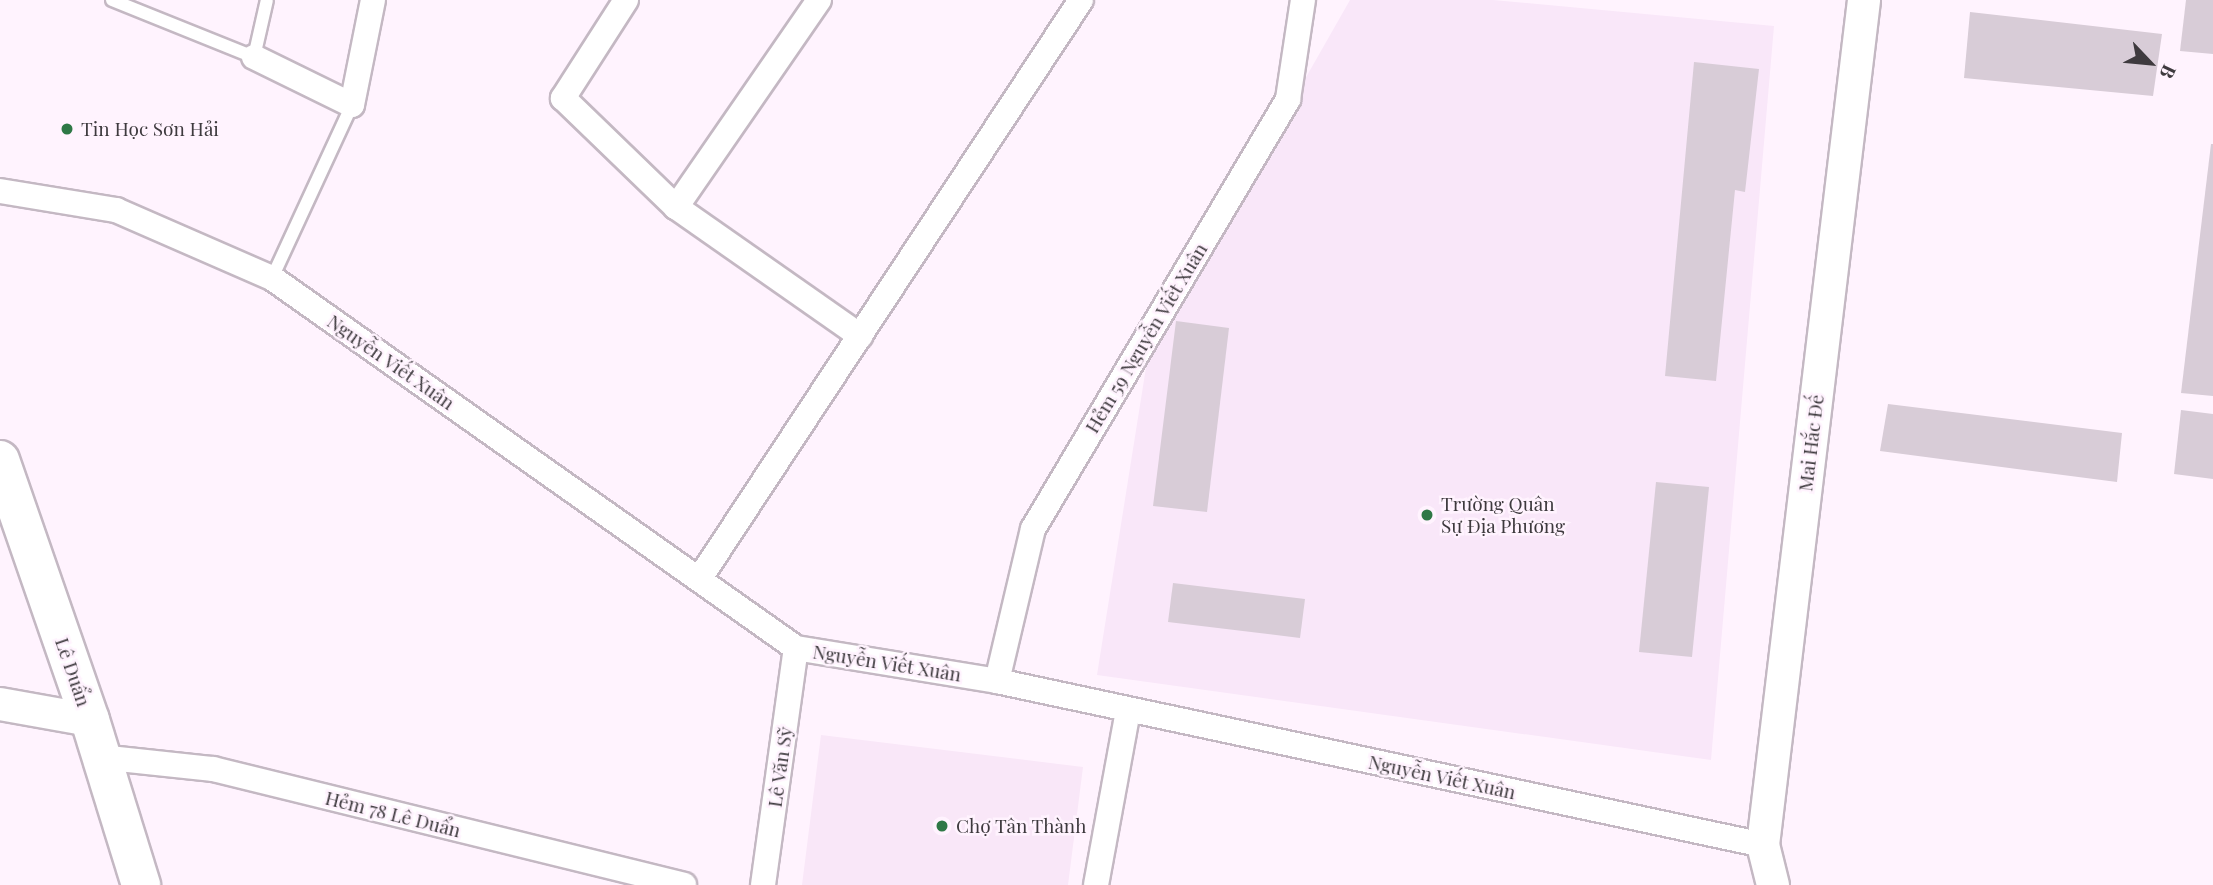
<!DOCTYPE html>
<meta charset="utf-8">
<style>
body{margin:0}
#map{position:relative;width:2213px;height:885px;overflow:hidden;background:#fff3fe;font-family:"Playfair Display",serif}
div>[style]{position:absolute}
.built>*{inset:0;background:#f9e7f8}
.education>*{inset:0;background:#f9e7f9}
.building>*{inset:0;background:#d8ccd7}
.roads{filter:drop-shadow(2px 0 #c4b8c3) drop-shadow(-2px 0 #c4b8c3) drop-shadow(0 2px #c4b8c3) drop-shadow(0 -2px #c4b8c3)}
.service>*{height:12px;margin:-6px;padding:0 6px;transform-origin:6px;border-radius:6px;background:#fff}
.minor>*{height:24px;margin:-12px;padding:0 12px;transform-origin:12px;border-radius:12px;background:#fff}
.tertiary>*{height:32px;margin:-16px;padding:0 16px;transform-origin:16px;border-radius:16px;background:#fff}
.primary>*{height:38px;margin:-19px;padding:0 19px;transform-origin:19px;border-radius:19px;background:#fff}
.dots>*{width:19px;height:19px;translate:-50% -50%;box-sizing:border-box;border:4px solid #fff3fe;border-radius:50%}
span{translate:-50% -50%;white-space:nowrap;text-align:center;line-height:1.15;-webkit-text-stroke:5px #fff3fe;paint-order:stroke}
.poi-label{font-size:19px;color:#3e3a3e}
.left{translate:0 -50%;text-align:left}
.street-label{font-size:19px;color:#3e3a3e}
.north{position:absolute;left:2115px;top:28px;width:70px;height:70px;-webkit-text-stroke:5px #fff3fe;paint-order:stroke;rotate:116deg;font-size:19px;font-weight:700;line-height:28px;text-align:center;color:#3e3a3e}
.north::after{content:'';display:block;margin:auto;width:24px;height:32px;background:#3e3a3e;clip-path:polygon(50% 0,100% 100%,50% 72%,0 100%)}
</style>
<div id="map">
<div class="built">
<div style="clip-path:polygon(821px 735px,1083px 767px,1068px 885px,802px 885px)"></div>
</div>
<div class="education">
<div style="clip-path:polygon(1350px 0,1493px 0,1774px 26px,1711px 760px,1097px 675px,1148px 355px)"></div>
</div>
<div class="building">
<div style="clip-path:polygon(2186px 0,2213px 0,2213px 54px,2180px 51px)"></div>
<div style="clip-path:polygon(1970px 12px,2162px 34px,2153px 96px,1964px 78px)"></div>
<div style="clip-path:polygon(1694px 62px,1759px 69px,1745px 192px,1735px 190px,1716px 381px,1665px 376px)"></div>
<div style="clip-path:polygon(2211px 144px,2213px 144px,2213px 396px,2181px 393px)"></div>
<div style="clip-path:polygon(1176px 321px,1229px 328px,1207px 512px,1153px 506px)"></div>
<div style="clip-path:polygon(1888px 404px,2122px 433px,2117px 482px,1880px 451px)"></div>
<div style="clip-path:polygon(2181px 410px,2213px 414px,2213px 479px,2174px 474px)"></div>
<div style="clip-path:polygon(1656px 482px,1709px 487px,1692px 657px,1639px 652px)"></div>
<div style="clip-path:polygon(1173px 583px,1305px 599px,1300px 638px,1168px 622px)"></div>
</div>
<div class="roads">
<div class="service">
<div style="left:112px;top:0;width:153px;rotate:21.9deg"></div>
<div style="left:254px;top:57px;width:58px;rotate:-77.2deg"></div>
<div style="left:272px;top:278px;width:191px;rotate:-65.2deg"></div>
</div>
<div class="minor">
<div style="left:626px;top:0;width:117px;rotate:122.7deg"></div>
<div style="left:563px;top:98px;width:157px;rotate:44deg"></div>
<div style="left:819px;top:0;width:252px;rotate:124.6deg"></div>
<div style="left:676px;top:207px;width:225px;rotate:35deg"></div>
<div style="left:254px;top:57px;width:109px;rotate:26.1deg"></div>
<div style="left:352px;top:105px;width:107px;rotate:-78.7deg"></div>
<div style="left:0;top:191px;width:118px;rotate:9.3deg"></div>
<div style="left:116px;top:210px;width:170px;rotate:23.6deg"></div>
<div style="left:272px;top:278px;width:641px;rotate:35.23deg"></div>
<div style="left:796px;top:648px;width:204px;rotate:9.3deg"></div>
<div style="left:997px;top:681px;width:783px;rotate:12.08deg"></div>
<div style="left:700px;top:578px;width:692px;rotate:-56.61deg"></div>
<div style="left:997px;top:681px;width:156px;rotate:-76.7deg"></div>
<div style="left:1033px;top:529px;width:500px;rotate:-59.3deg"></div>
<div style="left:1288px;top:99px;width:100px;rotate:-81.4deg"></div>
<div style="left:100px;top:757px;width:114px;rotate:6.1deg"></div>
<div style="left:213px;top:769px;width:485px;rotate:13.8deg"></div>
<div style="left:763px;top:885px;width:239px;rotate:-82.1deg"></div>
<div style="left:1096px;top:885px;width:177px;rotate:-79.6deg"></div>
</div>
<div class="tertiary">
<div style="left:0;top:704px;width:91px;rotate:10.1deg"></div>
<div style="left:1773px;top:885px;width:41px;rotate:-104deg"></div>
<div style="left:1763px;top:845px;width:851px;rotate:-83.18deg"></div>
</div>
<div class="primary">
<div style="left:0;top:460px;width:275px;rotate:70.9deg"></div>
<div style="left:90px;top:720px;width:173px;rotate:72.8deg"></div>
</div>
</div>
<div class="dots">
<div style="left:67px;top:129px;background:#2e7846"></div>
<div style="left:1427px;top:515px;background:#2e7846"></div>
<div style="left:942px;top:826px;background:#2e7846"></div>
</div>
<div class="poi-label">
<span class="left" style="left:81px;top:129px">Tin Học Sơn Hải</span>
<span class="left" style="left:1441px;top:515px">Trường Quân<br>Sự Địa Phương</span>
<span class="left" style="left:956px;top:826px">Chợ Tân Thành</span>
</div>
<div class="street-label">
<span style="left:1146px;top:338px;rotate:-59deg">Hẻm 59 Nguyễn Viết Xuân</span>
<span style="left:391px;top:362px;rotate:35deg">Nguyễn Viết Xuân</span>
<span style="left:1811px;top:443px;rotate:-83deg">Mai Hắc Đế</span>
<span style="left:887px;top:663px;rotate:9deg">Nguyễn Viết Xuân</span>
<span style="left:73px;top:672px;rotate:71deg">Lê Duẩn</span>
<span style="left:780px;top:767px;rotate:-82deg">Lê Văn Sỹ</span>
<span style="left:1442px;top:777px;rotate:12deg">Nguyễn Viết Xuân</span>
<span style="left:393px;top:814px;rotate:14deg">Hẻm 78 Lê Duẩn</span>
</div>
<div class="north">B</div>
</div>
